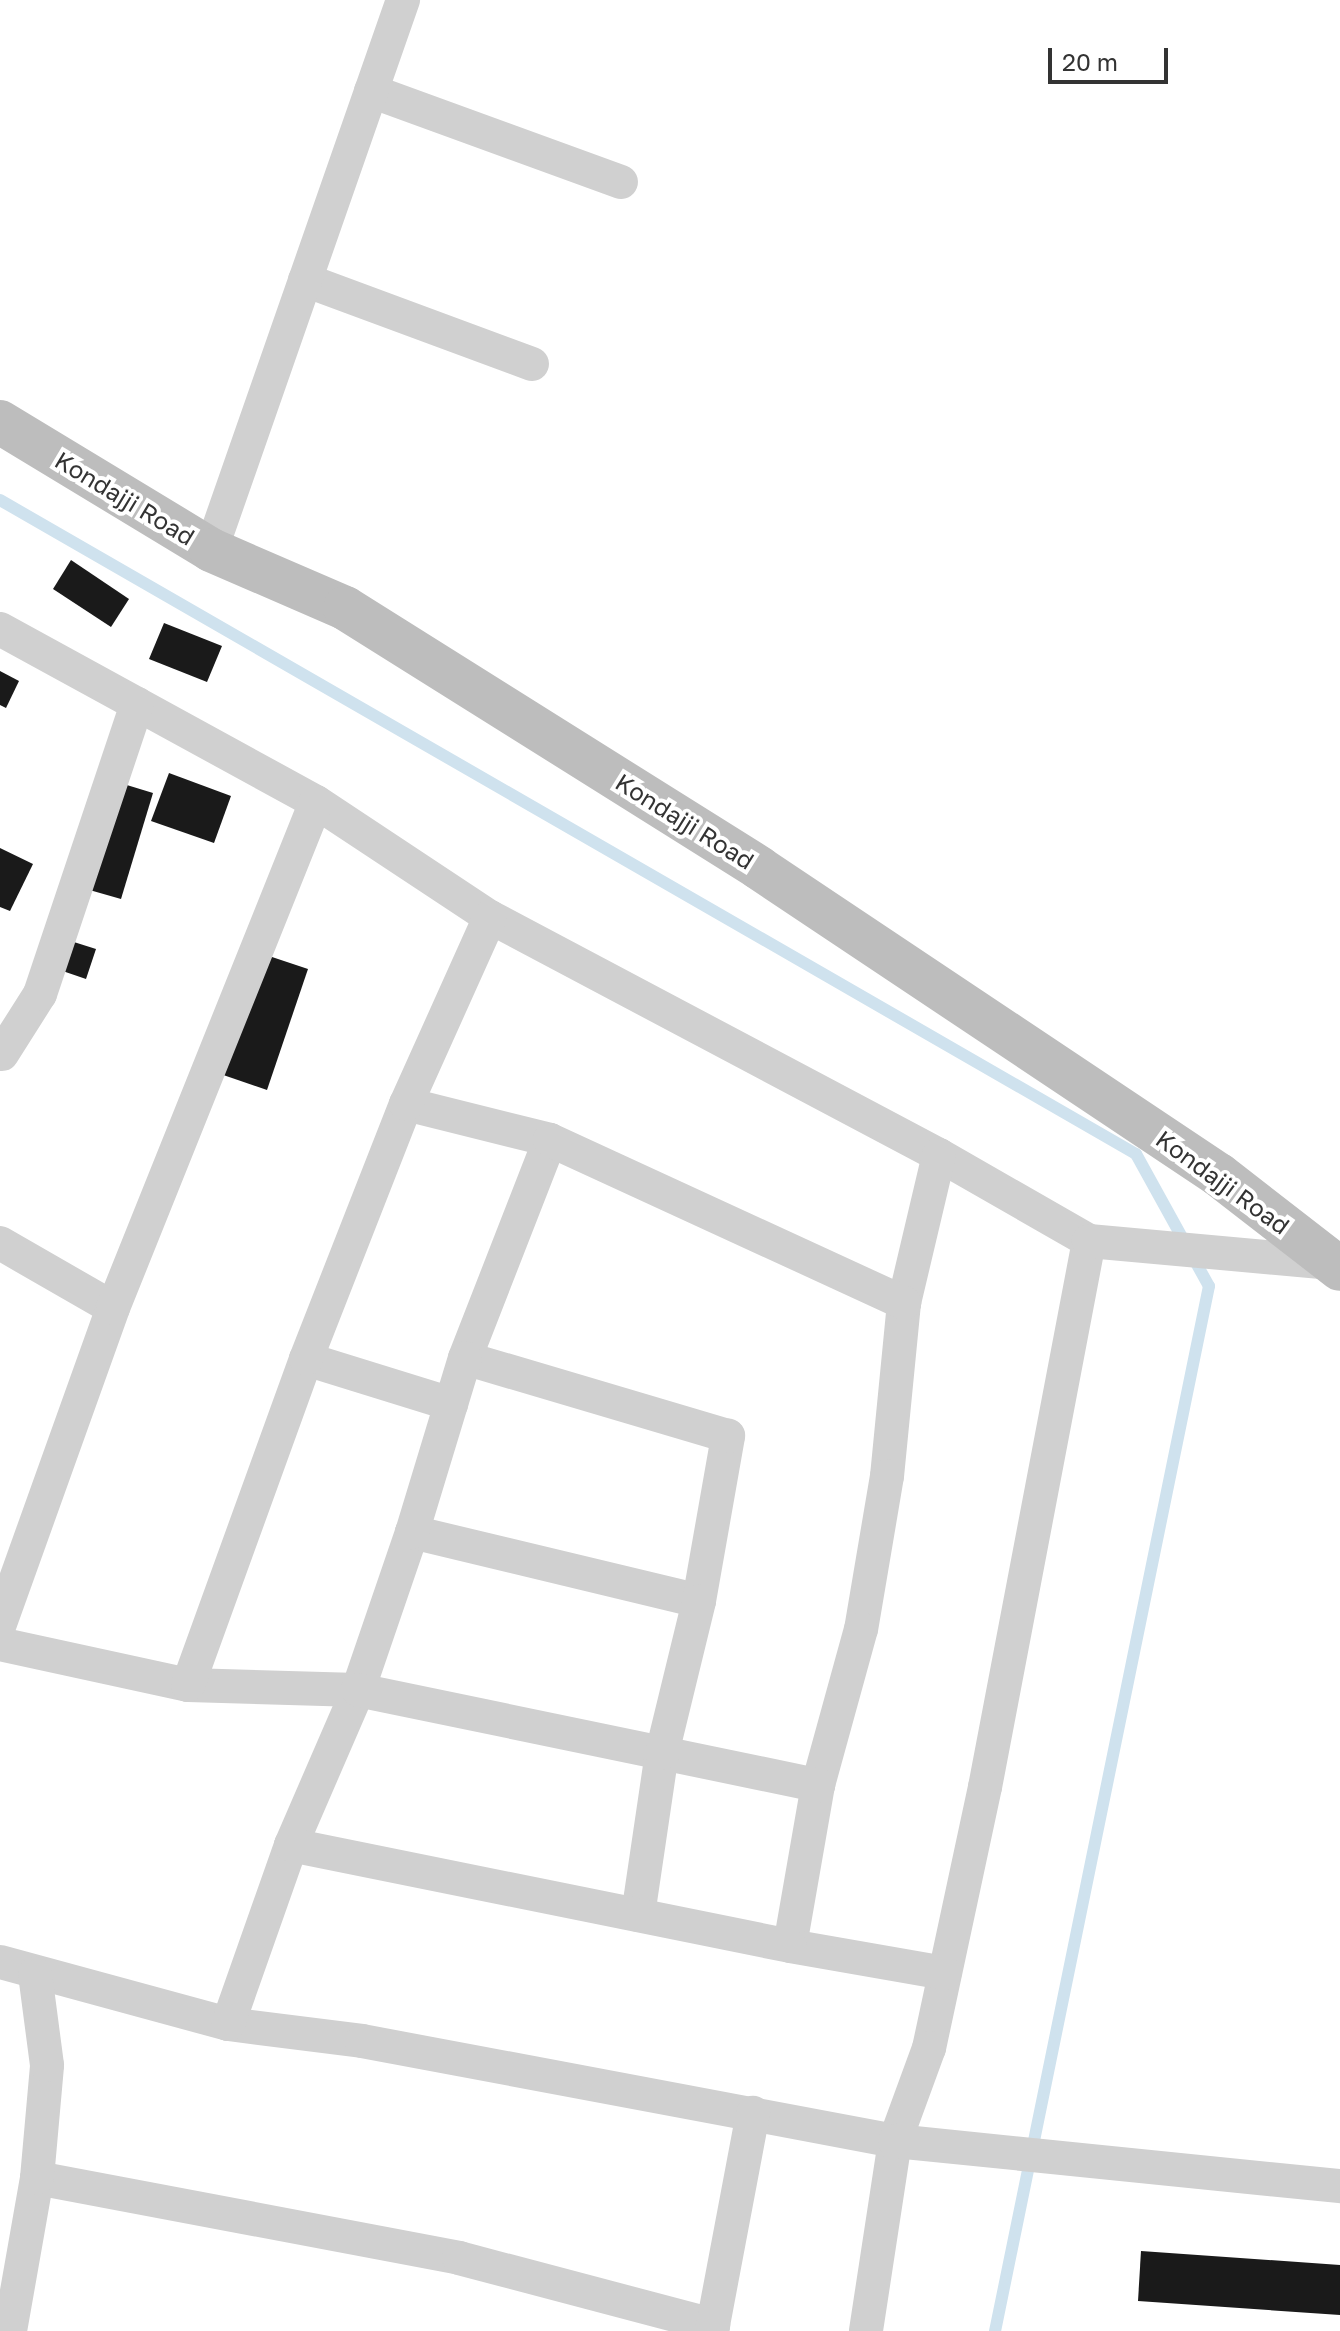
<!DOCTYPE html>
<style>
body{margin:0}
#map{position:relative;width:1340px;height:2331px;overflow:hidden;background:#fff;font-family:"Golos Text",sans-serif}
div>[style]{position:absolute}
.stream>*{height:12px;margin:-6px;padding:0 6px;transform-origin:6px;border-radius:6px;background:#cfe2ee}
.building>*{inset:0;background:#1a1a1a}
.street>*{height:34px;margin:-17px;padding:0 17px;transform-origin:17px;border-radius:17px;background:#d0d0d0}
.secondary>*{height:44px;margin:-22px;padding:0 22px;transform-origin:22px;border-radius:22px;background:#bdbdbd}
span{translate:-50% -50%;white-space:nowrap;text-align:center;line-height:1.15;-webkit-text-stroke:8px #fff;paint-order:stroke}
.street-label{font-size:24px;color:#333}
.scale{position:absolute;left:1048px;top:48px;width:120px;height:36px;box-sizing:border-box;border:4px solid #333;border-top:0;padding-left:10px;font-size:24px;line-height:28px;white-space:nowrap;color:#333;-webkit-text-stroke:6px #fff;paint-order:stroke}
</style>
<div id="map">
<div class="stream">
<div style="left:0;top:500px;width:1311px;rotate:29.93deg"></div>
<div style="left:1136px;top:1154px;width:151px;rotate:61.1deg"></div>
<div style="left:1209px;top:1286px;width:1067px;rotate:101.57deg"></div>
</div>
<div class="building">
<div style="clip-path:polygon(71px 560px,129px 599px,111px 627px,53px 589px)"></div>
<div style="clip-path:polygon(164px 623px,222px 646px,207px 682px,149px 659px)"></div>
<div style="clip-path:polygon(0 671px,19px 681px,6px 708px,0 705px)"></div>
<div style="clip-path:polygon(169px 773px,231px 796px,214px 843px,151px 821px)"></div>
<div style="clip-path:polygon(117px 782px,153px 793px,121px 899px,86px 889px)"></div>
<div style="clip-path:polygon(0 848px,33px 864px,10px 911px,0 907px)"></div>
<div style="clip-path:polygon(58px 937px,96px 949px,86px 979px,48px 966px)"></div>
<div style="clip-path:polygon(242px 947px,308px 969px,267px 1090px,200px 1067px)"></div>
<div style="clip-path:polygon(1141px 2251px,1340px 2265px,1340px 2315px,1138px 2301px)"></div>
</div>
<div class="street">
<div style="left:371px;top:91px;width:266px;rotate:20deg"></div>
<div style="left:305px;top:280px;width:242px;rotate:20.3deg"></div>
<div style="left:211px;top:550px;width:583px;rotate:-70.76deg"></div>
<div style="left:0;top:629px;width:360px;rotate:28.7deg"></div>
<div style="left:316px;top:802px;width:209px;rotate:33.5deg"></div>
<div style="left:490px;top:917px;width:508px;rotate:27.93deg"></div>
<div style="left:939px;top:1155px;width:173px;rotate:29.8deg"></div>
<div style="left:1089px;top:1241px;width:556px;rotate:100.78deg"></div>
<div style="left:985px;top:1787px;width:267px;rotate:102.1deg"></div>
<div style="left:929px;top:2048px;width:99px;rotate:110.1deg"></div>
<div style="left:895px;top:2141px;width:192px;rotate:98.7deg"></div>
<div style="left:2px;top:1054px;width:71px;rotate:-57.7deg"></div>
<div style="left:40px;top:994px;width:306px;rotate:-71.5deg"></div>
<div style="left:406px;top:1104px;width:148px;rotate:14deg"></div>
<div style="left:939px;top:1155px;width:152px;rotate:103.3deg"></div>
<div style="left:904px;top:1303px;width:174px;rotate:95.6deg"></div>
<div style="left:887px;top:1476px;width:155px;rotate:99.6deg"></div>
<div style="left:861px;top:1629px;width:162px;rotate:105.4deg"></div>
<div style="left:818px;top:1785px;width:163px;rotate:99.9deg"></div>
<div style="left:790px;top:1946px;width:157px;rotate:9.9deg"></div>
<div style="left:1089px;top:1241px;width:244px;rotate:5.2deg"></div>
<div style="left:0;top:1243px;width:130px;rotate:29.9deg"></div>
<div style="left:113px;top:1308px;width:335px;rotate:109.7deg"></div>
<div style="left:113px;top:1308px;width:545px;rotate:-68.14deg"></div>
<div style="left:465px;top:1358px;width:234px;rotate:-68.7deg"></div>
<div style="left:550px;top:1140px;width:390px;rotate:24.7deg"></div>
<div style="left:306px;top:1359px;width:152px;rotate:17.2deg"></div>
<div style="left:0;top:1644px;width:192px;rotate:12.3deg"></div>
<div style="left:188px;top:1685px;width:170px;rotate:1.7deg"></div>
<div style="left:358px;top:1690px;width:167px;rotate:-71.1deg"></div>
<div style="left:412px;top:1532px;width:295px;rotate:13.5deg"></div>
<div style="left:699px;top:1601px;width:168px;rotate:-80deg"></div>
<div style="left:728px;top:1436px;width:274px;rotate:-163.5deg"></div>
<div style="left:465px;top:1358px;width:182px;rotate:106.9deg"></div>
<div style="left:188px;top:1685px;width:347px;rotate:-70.1deg"></div>
<div style="left:306px;top:1359px;width:274px;rotate:-68.6deg"></div>
<div style="left:406px;top:1104px;width:205px;rotate:-65.8deg"></div>
<div style="left:291px;top:1845px;width:169px;rotate:-66.6deg"></div>
<div style="left:358px;top:1690px;width:470px;rotate:11.7deg"></div>
<div style="left:638px;top:1915px;width:164px;rotate:-81.6deg"></div>
<div style="left:662px;top:1753px;width:156px;rotate:-76.3deg"></div>
<div style="left:0;top:1962px;width:236px;rotate:15.2deg"></div>
<div style="left:228px;top:2024px;width:135px;rotate:7.2deg"></div>
<div style="left:362px;top:2041px;width:542px;rotate:10.63deg"></div>
<div style="left:895px;top:2141px;width:447px;rotate:5.8deg"></div>
<div style="left:228px;top:2024px;width:190px;rotate:-70.6deg"></div>
<div style="left:291px;top:1845px;width:509px;rotate:11.44deg"></div>
<div style="left:37px;top:2178px;width:430px;rotate:10.7deg"></div>
<div style="left:459px;top:2258px;width:263px;rotate:14.8deg"></div>
<div style="left:713px;top:2325px;width:6px;rotate:99deg"></div>
<div style="left:713px;top:2325px;width:216px;rotate:-79.3deg"></div>
<div style="left:10px;top:2331px;width:155px;rotate:-80deg"></div>
<div style="left:37px;top:2178px;width:113px;rotate:-84.9deg"></div>
<div style="left:47px;top:2065px;width:92px;rotate:-97.5deg"></div>
</div>
<div class="secondary">
<div style="left:0;top:422px;width:247px;rotate:31.2deg"></div>
<div style="left:211px;top:550px;width:146px;rotate:23.4deg"></div>
<div style="left:345px;top:608px;width:489px;rotate:32.1deg"></div>
<div style="left:759px;top:868px;width:553px;rotate:33.72deg"></div>
<div style="left:1219px;top:1175px;width:153px;rotate:37.8deg"></div>
</div>
<div class="street-label">
<span style="left:125px;top:498px;rotate:31deg">Kondajji Road</span>
<span style="left:685px;top:821px;rotate:32deg">Kondajji Road</span>
<span style="left:1223px;top:1182px;rotate:36deg">Kondajji Road</span>
</div>
<div class="scale">20 m</div>
</div>
